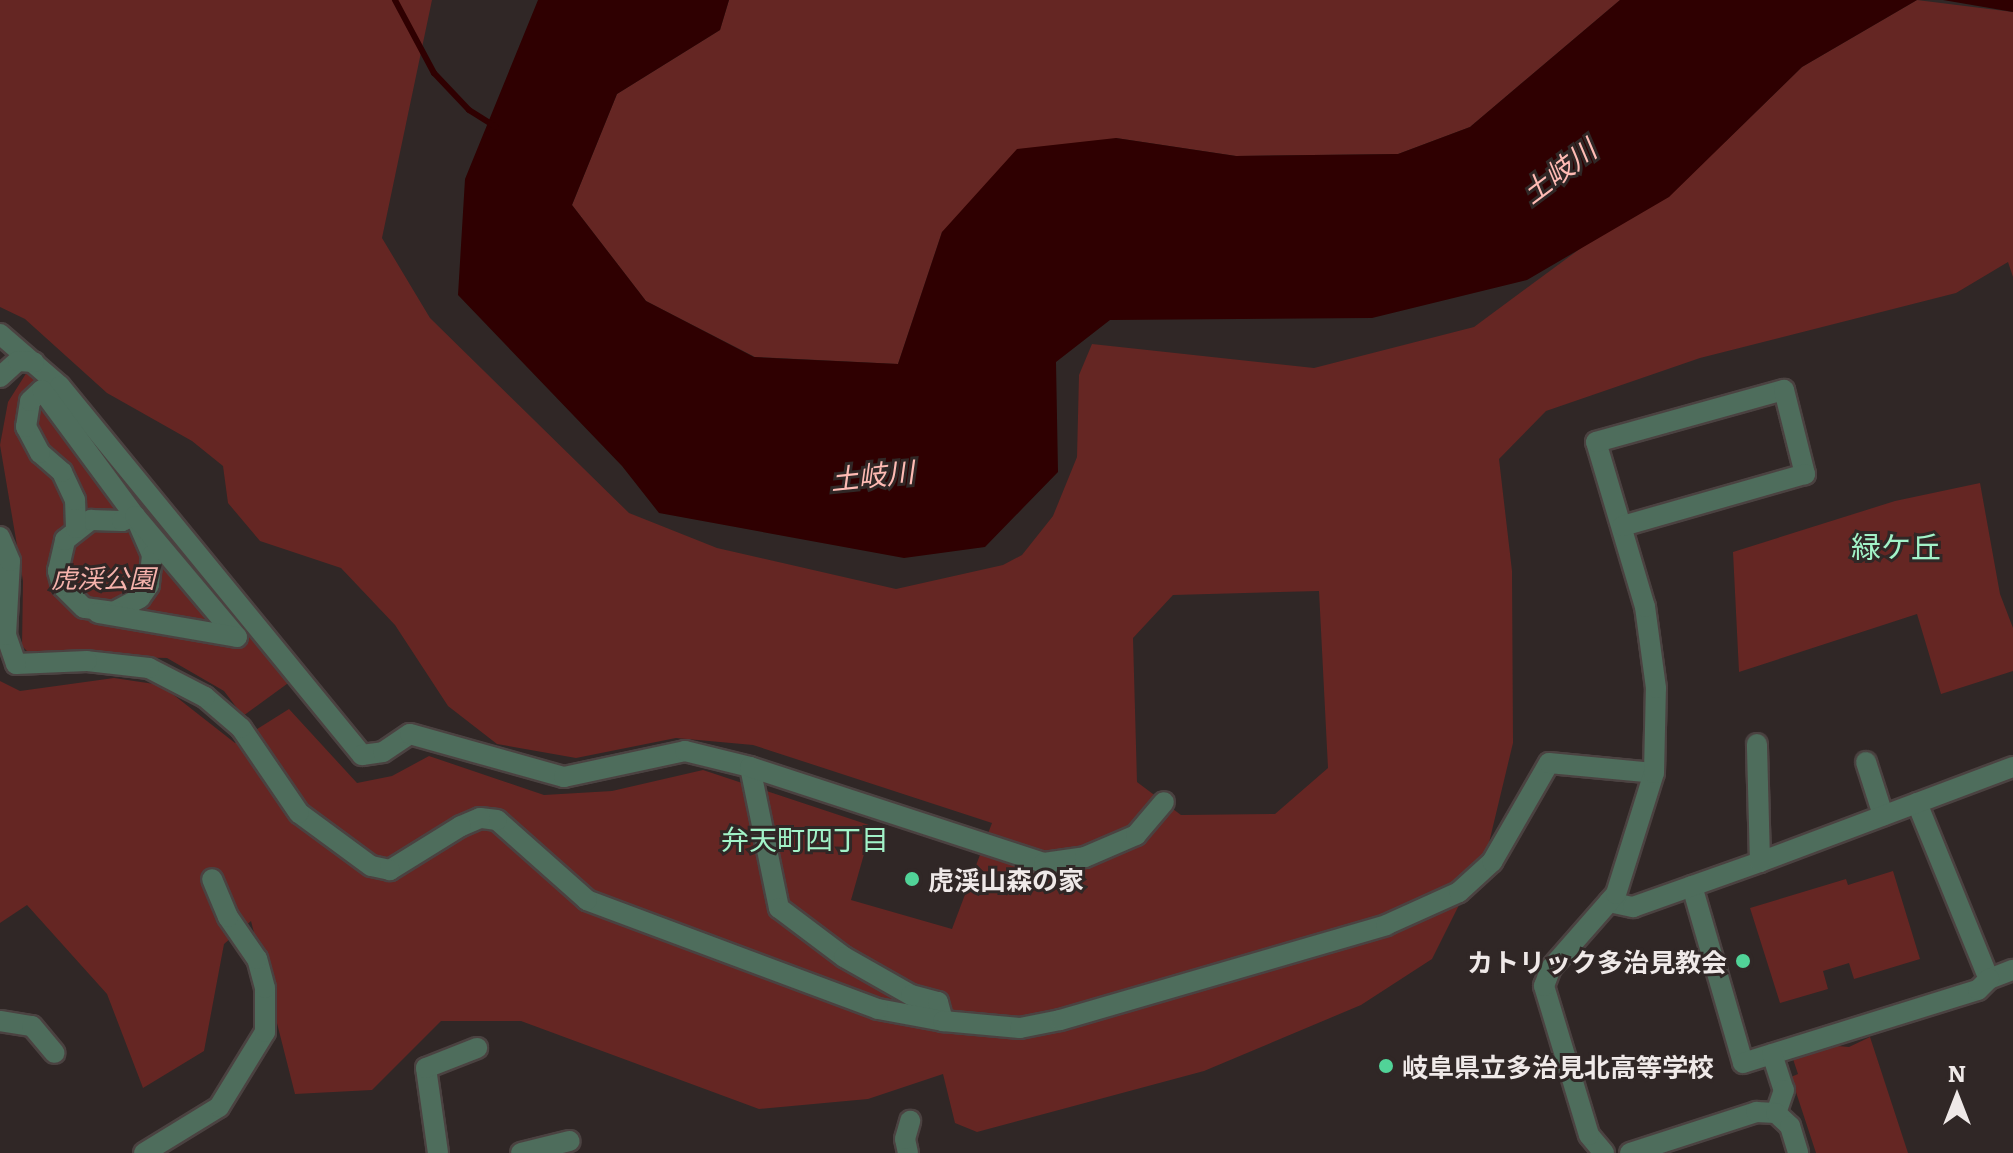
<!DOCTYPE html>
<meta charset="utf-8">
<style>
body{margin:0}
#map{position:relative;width:2013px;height:1153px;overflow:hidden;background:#302726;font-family:Literata,"Noto Sans JP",serif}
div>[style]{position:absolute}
.green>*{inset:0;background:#652623}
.water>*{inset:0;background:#2f0001}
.stream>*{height:6px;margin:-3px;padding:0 3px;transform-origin:3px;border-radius:3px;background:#2f0001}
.roads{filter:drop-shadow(2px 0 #4b4241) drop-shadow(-2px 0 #4b4241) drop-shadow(0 2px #4b4241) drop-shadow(0 -2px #4b4241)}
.minor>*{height:20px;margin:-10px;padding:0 10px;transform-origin:10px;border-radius:10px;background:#4e6d5c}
.dots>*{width:22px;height:22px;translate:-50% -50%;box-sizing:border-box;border:4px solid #302726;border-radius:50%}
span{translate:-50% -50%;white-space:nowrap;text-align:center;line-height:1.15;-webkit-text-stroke:6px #302726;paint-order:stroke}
.park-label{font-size:26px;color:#f6b3ac;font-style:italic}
.poi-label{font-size:26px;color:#efe9e8;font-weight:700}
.left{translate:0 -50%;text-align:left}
.right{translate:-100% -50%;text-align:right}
.water-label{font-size:28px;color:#ffbbb4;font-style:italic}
.neighbourhood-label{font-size:28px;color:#a2f3c8}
.quarter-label{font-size:30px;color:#a2f3c8}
.north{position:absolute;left:1917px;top:1057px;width:80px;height:80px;-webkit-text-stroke:6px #302726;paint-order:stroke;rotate:0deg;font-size:22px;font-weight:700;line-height:32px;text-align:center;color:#efe9e8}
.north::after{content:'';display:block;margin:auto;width:28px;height:36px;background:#efe9e8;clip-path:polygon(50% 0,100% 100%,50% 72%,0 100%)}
</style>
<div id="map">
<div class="green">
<div style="clip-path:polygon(evenodd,0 0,432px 0,382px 238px,430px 318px,629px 513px,717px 548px,896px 589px,1003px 565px,1022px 555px,1053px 516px,1077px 457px,1079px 375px,1092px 344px,1314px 368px,1474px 327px,1726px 141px,1802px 67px,1917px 0,2013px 12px,2013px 277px,2008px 262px,1956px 293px,1700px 358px,1546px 411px,1499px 459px,1512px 571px,1513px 743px,1488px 847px,1432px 959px,1361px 1005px,1204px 1071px,977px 1132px,955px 1123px,943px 1074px,868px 1099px,759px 1109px,521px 1021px,441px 1021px,372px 1090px,295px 1094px,251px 921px,224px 944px,204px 1051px,143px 1088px,107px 994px,27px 905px,0 923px,0 681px,20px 691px,114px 678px,161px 685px,235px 743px,289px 709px,357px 783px,392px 776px,429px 756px,544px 795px,612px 791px,703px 770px,872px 826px,851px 900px,952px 929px,992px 823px,753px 745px,676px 738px,576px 758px,497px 744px,448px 706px,395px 625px,341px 568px,260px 541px,228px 503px,223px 466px,192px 441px,107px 393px,25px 319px,0 307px,0 0,1319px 591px,1328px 768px,1275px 814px,1181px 815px,1137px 782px,1133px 638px,1173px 595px,1319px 591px)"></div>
<div style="clip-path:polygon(729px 0,1620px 0,1470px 127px,1398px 154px,1236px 156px,1116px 138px,942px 232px,898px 364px,755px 357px,646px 301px,572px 205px,617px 94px,720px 30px)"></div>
<div style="clip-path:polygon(32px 364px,291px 681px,243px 716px,224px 691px,167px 658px,31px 655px,22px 646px,23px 581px,0 445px,8px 402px)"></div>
<div style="clip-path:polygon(1980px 483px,2000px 594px,2013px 628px,2013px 671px,1941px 694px,1917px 614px,1739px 672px,1733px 552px,1895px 501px)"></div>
<div style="clip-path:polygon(1893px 871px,1920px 959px,1854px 979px,1849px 963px,1823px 971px,1828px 989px,1780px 1003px,1750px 908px,1846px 879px,1848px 885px)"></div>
<div style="clip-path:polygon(1870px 1037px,1908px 1153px,1816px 1153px,1791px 1077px,1798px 1074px,1792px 1056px,1826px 1045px,1849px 1047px)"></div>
</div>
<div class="water">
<div style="clip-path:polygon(538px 0,729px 0,720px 30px,617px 94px,572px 205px,646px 301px,754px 357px,898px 364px,942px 232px,1017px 149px,1116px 138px,1236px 156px,1398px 154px,1470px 127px,1620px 0,1917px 0,1802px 67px,1669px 197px,1527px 280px,1372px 318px,1110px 320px,1056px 362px,1058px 472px,985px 547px,904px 558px,659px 513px,622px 466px,458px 295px,465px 179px)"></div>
<div style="clip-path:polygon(1943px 0,2013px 0,2013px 12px)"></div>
</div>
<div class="stream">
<div style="left:395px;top:0;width:83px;rotate:61.9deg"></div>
<div style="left:434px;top:73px;width:51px;rotate:46.6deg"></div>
<div style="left:469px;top:110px;width:31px;rotate:32deg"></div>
</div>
<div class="roads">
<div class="minor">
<div style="left:0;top:334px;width:79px;rotate:40.9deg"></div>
<div style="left:60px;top:386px;width:477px;rotate:50.7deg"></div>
<div style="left:362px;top:755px;width:21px;rotate:-8deg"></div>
<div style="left:383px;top:752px;width:32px;rotate:-34deg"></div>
<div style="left:410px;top:734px;width:160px;rotate:15.6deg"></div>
<div style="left:564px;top:777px;width:124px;rotate:-12.1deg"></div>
<div style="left:685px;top:751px;width:67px;rotate:13.8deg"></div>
<div style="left:750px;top:767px;width:144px;rotate:78.4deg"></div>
<div style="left:779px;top:908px;width:81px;rotate:37deg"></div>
<div style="left:844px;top:957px;width:77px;rotate:29.6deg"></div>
<div style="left:911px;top:995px;width:28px;rotate:15deg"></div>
<div style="left:938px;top:1002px;width:20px;rotate:75deg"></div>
<div style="left:943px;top:1021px;width:66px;rotate:-169.5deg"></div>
<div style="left:878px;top:1009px;width:311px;rotate:-159.5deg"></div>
<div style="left:587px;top:900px;width:120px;rotate:-138.4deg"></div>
<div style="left:497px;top:820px;width:17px;rotate:-173deg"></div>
<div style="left:480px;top:818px;width:21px;rotate:157deg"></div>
<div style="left:461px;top:826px;width:84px;rotate:148.2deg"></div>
<div style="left:390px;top:870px;width:19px;rotate:-168deg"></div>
<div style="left:371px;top:866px;width:89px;rotate:-143.6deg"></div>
<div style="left:299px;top:813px;width:103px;rotate:-124.3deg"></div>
<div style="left:241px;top:728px;width:48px;rotate:-139.3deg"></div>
<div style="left:205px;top:697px;width:63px;rotate:-152.6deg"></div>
<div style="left:149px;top:668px;width:62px;rotate:-173.6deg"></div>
<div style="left:87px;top:661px;width:71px;rotate:177.6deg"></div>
<div style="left:16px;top:664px;width:31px;rotate:-109deg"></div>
<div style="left:6px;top:635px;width:74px;rotate:-86.9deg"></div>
<div style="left:10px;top:561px;width:26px;rotate:-113deg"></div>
<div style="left:0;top:377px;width:24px;rotate:-42deg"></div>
<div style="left:18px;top:361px;width:16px;rotate:4deg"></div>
<div style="left:135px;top:516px;width:43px;rotate:66.4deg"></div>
<div style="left:152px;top:555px;width:30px;rotate:96deg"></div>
<div style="left:149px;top:585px;width:16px;rotate:125deg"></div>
<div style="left:140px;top:598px;width:30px;rotate:152deg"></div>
<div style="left:114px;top:612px;width:30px;rotate:-172deg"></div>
<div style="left:84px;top:608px;width:31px;rotate:-135deg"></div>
<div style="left:62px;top:586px;width:16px;rotate:-105deg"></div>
<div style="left:58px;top:571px;width:32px;rotate:-77deg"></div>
<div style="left:65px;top:540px;width:33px;rotate:-38deg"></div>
<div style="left:91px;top:520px;width:31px;rotate:2deg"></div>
<div style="left:122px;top:521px;width:14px;rotate:-21deg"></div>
<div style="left:76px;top:528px;width:28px;rotate:-92deg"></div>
<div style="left:75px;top:500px;width:31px;rotate:-115deg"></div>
<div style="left:62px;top:472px;width:29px;rotate:-139deg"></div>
<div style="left:40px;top:453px;width:30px;rotate:-118deg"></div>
<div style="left:26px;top:427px;width:26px;rotate:-81deg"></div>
<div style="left:30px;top:401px;width:16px;rotate:-43deg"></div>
<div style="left:42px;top:390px;width:157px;rotate:53.6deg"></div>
<div style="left:135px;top:516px;width:158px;rotate:49.9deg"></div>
<div style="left:237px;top:637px;width:141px;rotate:-170.2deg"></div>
<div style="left:1866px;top:762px;width:56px;rotate:72.2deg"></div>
<div style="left:750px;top:767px;width:309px;rotate:18.1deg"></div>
<div style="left:1044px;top:863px;width:41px;rotate:-8.3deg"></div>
<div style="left:1085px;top:857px;width:56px;rotate:-23.3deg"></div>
<div style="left:1136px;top:835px;width:43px;rotate:-49.7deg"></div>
<div style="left:1917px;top:803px;width:190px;rotate:67.8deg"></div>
<div style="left:1989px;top:979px;width:26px;rotate:-21deg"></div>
<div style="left:1760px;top:862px;width:270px;rotate:-20.6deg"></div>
<div style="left:1692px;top:886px;width:184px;rotate:73.9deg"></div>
<div style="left:1743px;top:1063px;width:246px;rotate:-17.3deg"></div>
<div style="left:1978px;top:990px;width:16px;rotate:-45deg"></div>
<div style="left:1609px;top:902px;width:25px;rotate:12deg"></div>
<div style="left:1633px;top:907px;width:135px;rotate:-19.5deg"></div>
<div style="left:1760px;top:862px;width:118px;rotate:-91.5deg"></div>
<div style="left:0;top:1021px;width:32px;rotate:9deg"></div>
<div style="left:32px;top:1026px;width:35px;rotate:50deg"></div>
<div style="left:943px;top:1021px;width:77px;rotate:5.2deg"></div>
<div style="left:1020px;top:1028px;width:41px;rotate:-11.3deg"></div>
<div style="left:1060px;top:1020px;width:340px;rotate:-16.2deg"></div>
<div style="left:1386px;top:925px;width:80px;rotate:-24.3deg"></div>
<div style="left:1459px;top:892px;width:45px;rotate:-42.3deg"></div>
<div style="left:1492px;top:862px;width:114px;rotate:-60.1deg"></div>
<div style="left:1549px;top:763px;width:105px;rotate:5.4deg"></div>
<div style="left:1772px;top:1054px;width:38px;rotate:72deg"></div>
<div style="left:1784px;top:1090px;width:24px;rotate:109deg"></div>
<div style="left:144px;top:1153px;width:88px;rotate:-31.5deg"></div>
<div style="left:219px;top:1107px;width:88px;rotate:-58.5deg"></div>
<div style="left:265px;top:1032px;width:44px;rotate:-90deg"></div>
<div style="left:265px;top:988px;width:30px;rotate:-105deg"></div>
<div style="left:257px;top:959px;width:51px;rotate:-124.6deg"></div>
<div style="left:228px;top:917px;width:41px;rotate:-112.8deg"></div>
<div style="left:438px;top:1153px;width:86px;rotate:-98deg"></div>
<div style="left:426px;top:1068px;width:55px;rotate:-21.4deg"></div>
<div style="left:521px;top:1153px;width:50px;rotate:-13.8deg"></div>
<div style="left:908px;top:1153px;width:14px;rotate:-102deg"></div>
<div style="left:905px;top:1139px;width:19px;rotate:-74deg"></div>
<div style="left:1604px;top:1153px;width:23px;rotate:-130deg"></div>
<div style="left:1589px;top:1135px;width:156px;rotate:-106.8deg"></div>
<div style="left:1544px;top:986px;width:19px;rotate:-69deg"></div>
<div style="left:1551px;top:968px;width:98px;rotate:-48.7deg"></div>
<div style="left:1616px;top:894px;width:127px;rotate:-72.6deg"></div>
<div style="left:1654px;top:773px;width:85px;rotate:-88.7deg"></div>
<div style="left:1656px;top:688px;width:82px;rotate:-97.7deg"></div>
<div style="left:1645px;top:607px;width:172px;rotate:-106.5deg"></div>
<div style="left:1596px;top:442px;width:195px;rotate:-15.5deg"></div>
<div style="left:1784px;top:390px;width:87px;rotate:76deg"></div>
<div style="left:1805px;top:474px;width:190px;rotate:164.1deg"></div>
<div style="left:1630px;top:1153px;width:133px;rotate:-18deg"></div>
<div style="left:1756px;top:1112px;width:20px;rotate:3deg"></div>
<div style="left:1776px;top:1113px;width:19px;rotate:43deg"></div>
<div style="left:1790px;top:1126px;width:28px;rotate:73deg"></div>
</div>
</div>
<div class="dots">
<div style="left:912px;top:879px;background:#51d398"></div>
<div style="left:1743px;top:961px;background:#51d398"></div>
<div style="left:1386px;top:1066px;background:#51d398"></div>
</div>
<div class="park-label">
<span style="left:103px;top:577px">虎渓公園</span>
</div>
<div class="poi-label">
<span class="left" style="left:928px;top:879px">虎渓山森の家</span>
<span class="right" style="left:1727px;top:961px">カトリック多治見教会</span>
<span class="left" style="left:1402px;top:1066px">岐阜県立多治見北高等学校</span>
</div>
<div class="water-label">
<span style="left:1558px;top:170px;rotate:-37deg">土岐川</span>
<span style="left:872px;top:474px;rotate:-6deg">土岐川</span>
</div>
<div class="neighbourhood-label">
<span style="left:805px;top:838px">弁天町四丁目</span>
</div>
<div class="quarter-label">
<span style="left:1896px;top:545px">緑ケ丘</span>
</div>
<div class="north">N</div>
</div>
